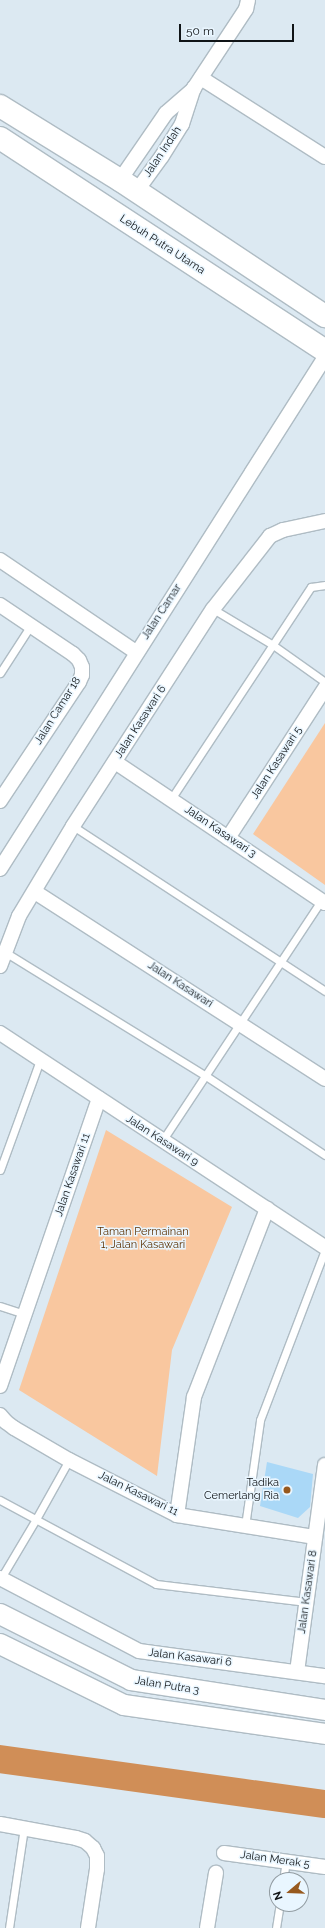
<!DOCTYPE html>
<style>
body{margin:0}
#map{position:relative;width:325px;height:1928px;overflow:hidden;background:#dce9f2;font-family:Raleway,sans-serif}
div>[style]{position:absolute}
.green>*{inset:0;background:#f9c79f}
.river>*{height:28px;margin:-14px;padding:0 14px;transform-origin:14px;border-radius:14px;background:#d08e57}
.building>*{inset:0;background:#aad8f7}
.roads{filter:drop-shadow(1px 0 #afbcc4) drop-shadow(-1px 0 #afbcc4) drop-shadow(0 1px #afbcc4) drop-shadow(0 -1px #afbcc4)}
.lane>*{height:7px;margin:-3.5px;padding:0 3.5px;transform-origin:3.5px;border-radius:3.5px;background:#fff}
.street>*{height:14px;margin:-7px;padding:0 7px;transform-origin:7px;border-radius:7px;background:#fff}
.secondary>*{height:20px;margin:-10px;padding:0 10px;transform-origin:10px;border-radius:10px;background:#fff}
.primary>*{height:22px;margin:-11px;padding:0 11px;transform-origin:11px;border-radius:11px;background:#fff}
.dots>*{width:11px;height:11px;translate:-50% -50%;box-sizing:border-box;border:2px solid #e9f6ff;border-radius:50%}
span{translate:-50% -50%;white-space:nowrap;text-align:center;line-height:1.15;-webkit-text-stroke:3px #e9f6ff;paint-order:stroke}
.street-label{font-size:11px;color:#101417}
.park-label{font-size:11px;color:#5c3103}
.poi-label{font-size:11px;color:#101417}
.right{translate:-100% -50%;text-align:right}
.north{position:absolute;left:269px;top:1872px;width:40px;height:40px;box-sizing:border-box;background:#e9f6ff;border:1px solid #929ca2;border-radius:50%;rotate:251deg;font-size:11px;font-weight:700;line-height:16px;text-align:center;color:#101417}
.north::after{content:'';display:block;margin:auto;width:14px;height:18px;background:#97591e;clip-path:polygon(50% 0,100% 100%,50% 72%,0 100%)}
.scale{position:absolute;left:179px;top:24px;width:115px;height:18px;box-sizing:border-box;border:2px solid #101417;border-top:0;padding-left:5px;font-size:12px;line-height:14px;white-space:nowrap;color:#101417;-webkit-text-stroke:3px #e9f6ff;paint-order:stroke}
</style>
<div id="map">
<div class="green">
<div style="clip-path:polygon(325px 723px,325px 885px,253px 834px)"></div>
<div style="clip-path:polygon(106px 1130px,232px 1207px,172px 1350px,157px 1476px,19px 1390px)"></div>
</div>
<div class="river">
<div style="left:0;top:1759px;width:328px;rotate:7.9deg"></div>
</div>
<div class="building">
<div style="clip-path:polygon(267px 1462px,313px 1474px,310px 1507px,298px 1518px,260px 1506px)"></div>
</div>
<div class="roads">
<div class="lane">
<div style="left:213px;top:609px;width:70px;rotate:31deg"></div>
<div style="left:273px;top:645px;width:64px;rotate:35.4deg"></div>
<div style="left:0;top:673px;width:57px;rotate:-57.1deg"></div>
<div style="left:171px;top:799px;width:254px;rotate:-56.6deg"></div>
<div style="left:311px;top:587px;width:14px;rotate:-8deg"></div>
<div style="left:73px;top:826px;width:301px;rotate:33.2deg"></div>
<div style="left:5px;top:952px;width:236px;rotate:31.7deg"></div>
<div style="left:206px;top:1076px;width:143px;rotate:33.6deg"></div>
<div style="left:162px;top:1141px;width:288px;rotate:-56.5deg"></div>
<div style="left:0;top:1170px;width:117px;rotate:-70deg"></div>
<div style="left:0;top:1306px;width:25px;rotate:18deg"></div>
<div style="left:0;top:1500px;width:177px;rotate:28.3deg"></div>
<div style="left:156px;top:1584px;width:152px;rotate:6.8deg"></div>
<div style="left:245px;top:1526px;width:107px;rotate:-81.9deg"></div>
<div style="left:260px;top:1420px;width:182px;rotate:-69.1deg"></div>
<div style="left:1px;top:1578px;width:69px;rotate:-59.3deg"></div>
<div style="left:36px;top:1519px;width:68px;rotate:-60.8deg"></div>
<div style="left:283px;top:1880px;width:18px;rotate:-81deg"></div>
<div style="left:9px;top:1928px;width:101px;rotate:-81.5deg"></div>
<div style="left:276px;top:1928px;width:24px;rotate:-81deg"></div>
</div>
<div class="street">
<div style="left:201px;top:78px;width:147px;rotate:32.5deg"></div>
<div style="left:120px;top:180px;width:81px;rotate:-55.5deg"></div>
<div style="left:166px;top:113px;width:37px;rotate:-41deg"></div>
<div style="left:136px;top:192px;width:44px;rotate:-54.2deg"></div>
<div style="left:162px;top:156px;width:38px;rotate:-58deg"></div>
<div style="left:182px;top:124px;width:38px;rotate:-72deg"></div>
<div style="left:194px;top:88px;width:95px;rotate:-56.6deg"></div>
<div style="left:246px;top:9px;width:9px;rotate:-77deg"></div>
<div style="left:0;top:560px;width:164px;rotate:34.1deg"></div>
<div style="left:0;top:605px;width:88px;rotate:33.9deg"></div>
<div style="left:73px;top:654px;width:8px;rotate:45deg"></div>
<div style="left:79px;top:660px;width:8px;rotate:67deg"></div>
<div style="left:82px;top:667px;width:8px;rotate:90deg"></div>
<div style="left:82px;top:675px;width:8px;rotate:113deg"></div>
<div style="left:79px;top:682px;width:143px;rotate:123.6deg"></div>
<div style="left:115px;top:762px;width:253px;rotate:33.9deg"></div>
<div style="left:228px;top:838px;width:179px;rotate:-57.1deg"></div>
<div style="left:0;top:869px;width:606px;rotate:-57.59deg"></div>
<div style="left:35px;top:892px;width:345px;rotate:32.8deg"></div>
<div style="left:0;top:966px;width:53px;rotate:-69.2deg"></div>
<div style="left:19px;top:916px;width:105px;rotate:-59deg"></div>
<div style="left:73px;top:826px;width:258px;rotate:-57.2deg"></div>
<div style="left:213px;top:609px;width:93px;rotate:-52deg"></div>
<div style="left:270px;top:536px;width:14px;rotate:-25deg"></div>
<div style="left:283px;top:530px;width:43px;rotate:-12.1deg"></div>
<div style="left:0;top:1033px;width:389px;rotate:33.4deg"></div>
<div style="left:0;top:1386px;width:304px;rotate:-71deg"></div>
<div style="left:0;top:1415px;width:9px;rotate:49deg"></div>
<div style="left:6px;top:1422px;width:10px;rotate:37deg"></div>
<div style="left:14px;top:1428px;width:64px;rotate:30.2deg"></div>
<div style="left:69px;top:1460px;width:121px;rotate:27deg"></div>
<div style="left:177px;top:1515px;width:140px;rotate:9.1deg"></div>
<div style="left:177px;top:1515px;width:119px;rotate:-81.8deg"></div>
<div style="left:194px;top:1397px;width:202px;rotate:-68.8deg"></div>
<div style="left:0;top:1578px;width:157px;rotate:27.7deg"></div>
<div style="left:139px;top:1651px;width:188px;rotate:7.7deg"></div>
<div style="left:297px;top:1672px;width:209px;rotate:-82.3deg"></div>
<div style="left:0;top:1824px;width:77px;rotate:10.4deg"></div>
<div style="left:76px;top:1838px;width:9px;rotate:18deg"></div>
<div style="left:85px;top:1841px;width:11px;rotate:41deg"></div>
<div style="left:93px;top:1848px;width:9px;rotate:63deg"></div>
<div style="left:97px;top:1856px;width:13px;rotate:90deg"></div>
<div style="left:97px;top:1869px;width:60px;rotate:98.7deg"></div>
<div style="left:224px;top:1853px;width:102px;rotate:7.9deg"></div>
<div style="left:207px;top:1928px;width:56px;rotate:-80.7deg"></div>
</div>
<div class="secondary">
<div style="left:0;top:1614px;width:147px;rotate:26.7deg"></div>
<div style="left:131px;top:1680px;width:196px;rotate:8.8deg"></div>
<div style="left:0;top:1644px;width:138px;rotate:26.2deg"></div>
<div style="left:124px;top:1705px;width:203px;rotate:8.2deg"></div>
</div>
<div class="primary">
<div style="left:0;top:106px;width:141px;rotate:31.7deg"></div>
<div style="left:120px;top:180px;width:246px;rotate:33.6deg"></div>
<div style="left:0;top:138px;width:389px;rotate:33.2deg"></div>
</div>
</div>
<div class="dots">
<div style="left:287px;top:1490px;background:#97591e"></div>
</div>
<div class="street-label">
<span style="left:163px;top:152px;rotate:-56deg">Jalan Indah</span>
<span style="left:162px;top:245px;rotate:33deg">Lebuh Putra Utama</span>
<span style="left:162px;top:612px;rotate:-57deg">Jalan Camar</span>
<span style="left:58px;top:711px;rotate:-58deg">Jalan Camar 18</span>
<span style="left:141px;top:722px;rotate:-57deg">Jalan Kasawari 6</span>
<span style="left:277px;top:763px;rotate:-57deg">Jalan Kasawari 5</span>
<span style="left:220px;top:832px;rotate:34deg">Jalan Kasawari 3</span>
<span style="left:180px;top:985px;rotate:33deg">Jalan Kasawari</span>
<span style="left:162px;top:1141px;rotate:33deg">Jalan Kasawari 9</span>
<span style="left:73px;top:1175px;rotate:-71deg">Jalan Kasawari 11</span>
<span style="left:138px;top:1494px;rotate:26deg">Jalan Kasawari 11</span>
<span style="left:308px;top:1592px;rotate:-82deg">Jalan Kasawari 8</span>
<span style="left:190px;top:1658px;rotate:7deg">Jalan Kasawari 6</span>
<span style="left:167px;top:1686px;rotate:9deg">Jalan Putra 3</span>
<span style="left:275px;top:1860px;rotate:8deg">Jalan Merak 5</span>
</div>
<div class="park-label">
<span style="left:143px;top:1239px">Taman Permainan<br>1, Jalan Kasawari</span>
</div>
<div class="poi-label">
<span class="right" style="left:279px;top:1490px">Tadika<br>Cemerlang Ria</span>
</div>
<div class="north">N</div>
<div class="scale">50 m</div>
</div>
